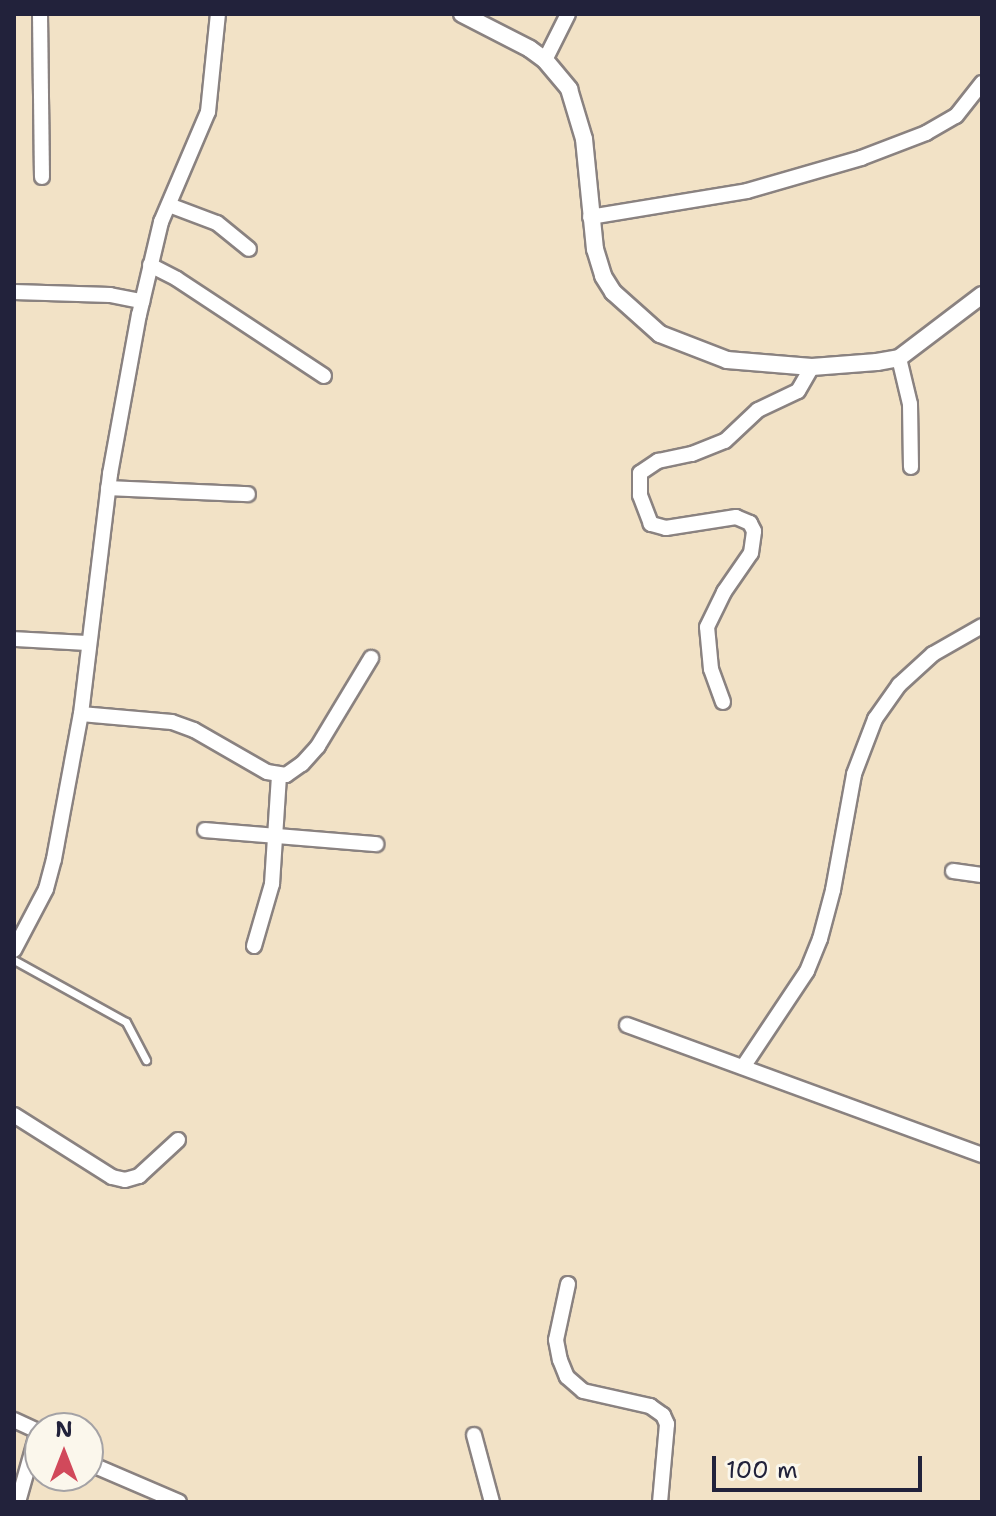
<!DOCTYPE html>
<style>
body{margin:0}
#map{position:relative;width:996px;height:1516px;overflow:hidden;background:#f2e2c6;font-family:"Shantell Sans",sans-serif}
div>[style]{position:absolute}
.roads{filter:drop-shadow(2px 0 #8a8280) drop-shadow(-2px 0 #8a8280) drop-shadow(0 2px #8a8280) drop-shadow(0 -2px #8a8280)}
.service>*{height:7px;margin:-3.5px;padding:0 3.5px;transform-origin:3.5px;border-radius:3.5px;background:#fff}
.minor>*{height:14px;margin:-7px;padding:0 7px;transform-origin:7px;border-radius:7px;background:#fff}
.tertiary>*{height:16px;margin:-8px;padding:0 8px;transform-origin:8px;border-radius:8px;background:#fff}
span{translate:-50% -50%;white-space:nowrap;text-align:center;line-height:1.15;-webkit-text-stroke:6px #fbf7ec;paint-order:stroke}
.frame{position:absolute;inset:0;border:16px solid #22223b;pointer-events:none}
.north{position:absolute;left:24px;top:1412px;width:80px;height:80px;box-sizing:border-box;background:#fbf7ec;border:2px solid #a4a2a5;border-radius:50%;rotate:0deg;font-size:22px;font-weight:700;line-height:32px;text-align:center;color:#22223b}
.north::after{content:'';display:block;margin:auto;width:28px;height:36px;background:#d1495b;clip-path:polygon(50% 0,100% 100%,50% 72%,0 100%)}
.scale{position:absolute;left:712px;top:1456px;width:210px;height:36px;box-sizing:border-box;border:4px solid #22223b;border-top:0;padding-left:10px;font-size:24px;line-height:28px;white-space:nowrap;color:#22223b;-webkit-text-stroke:6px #fbf7ec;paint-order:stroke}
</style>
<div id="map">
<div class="roads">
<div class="service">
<div style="left:14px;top:960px;width:128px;rotate:29deg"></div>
<div style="left:126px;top:1022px;width:43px;rotate:62.2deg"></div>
</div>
<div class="minor">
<div style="left:40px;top:14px;width:163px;rotate:89.3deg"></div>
<div style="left:545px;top:60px;width:51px;rotate:-63.4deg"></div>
<div style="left:169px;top:205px;width:51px;rotate:20.6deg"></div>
<div style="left:217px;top:223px;width:41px;rotate:39.1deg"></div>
<div style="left:590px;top:217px;width:159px;rotate:-9.4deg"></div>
<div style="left:747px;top:191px;width:119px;rotate:-16.1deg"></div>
<div style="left:861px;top:158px;width:70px;rotate:-21deg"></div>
<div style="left:926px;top:133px;width:34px;rotate:-30deg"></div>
<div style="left:956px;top:116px;width:42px;rotate:-51.8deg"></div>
<div style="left:150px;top:265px;width:30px;rotate:27deg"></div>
<div style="left:177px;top:279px;width:176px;rotate:33.4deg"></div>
<div style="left:14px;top:292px;width:96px;rotate:1.8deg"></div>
<div style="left:110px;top:295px;width:33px;rotate:11deg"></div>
<div style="left:899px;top:358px;width:47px;rotate:76.6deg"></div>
<div style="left:910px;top:404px;width:63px;rotate:89.1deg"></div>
<div style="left:108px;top:488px;width:140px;rotate:2.5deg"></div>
<div style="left:14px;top:639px;width:75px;rotate:3.1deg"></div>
<div style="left:723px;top:702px;width:35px;rotate:-110deg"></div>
<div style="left:711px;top:669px;width:42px;rotate:-95.4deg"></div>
<div style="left:707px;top:627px;width:39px;rotate:-64deg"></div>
<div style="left:724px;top:592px;width:47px;rotate:-55.3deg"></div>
<div style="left:751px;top:553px;width:22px;rotate:-82deg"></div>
<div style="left:754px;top:531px;width:9px;rotate:-117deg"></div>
<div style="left:750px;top:523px;width:15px;rotate:-157deg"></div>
<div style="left:736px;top:517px;width:71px;rotate:171.1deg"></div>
<div style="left:666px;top:528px;width:16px;rotate:-165deg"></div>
<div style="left:651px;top:524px;width:31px;rotate:-111deg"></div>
<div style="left:640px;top:495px;width:22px;rotate:-90deg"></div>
<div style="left:640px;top:473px;width:22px;rotate:-34deg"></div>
<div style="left:658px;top:461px;width:35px;rotate:-12deg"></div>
<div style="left:692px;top:454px;width:35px;rotate:-22deg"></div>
<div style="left:725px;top:441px;width:45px;rotate:-43.2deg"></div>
<div style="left:758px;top:410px;width:44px;rotate:-25.4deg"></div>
<div style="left:798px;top:391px;width:28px;rotate:-60deg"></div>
<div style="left:81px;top:714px;width:91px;rotate:5deg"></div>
<div style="left:172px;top:722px;width:23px;rotate:20deg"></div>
<div style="left:194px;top:730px;width:84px;rotate:29.9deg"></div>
<div style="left:267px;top:772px;width:19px;rotate:9deg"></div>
<div style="left:286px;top:775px;width:19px;rotate:-35deg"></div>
<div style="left:302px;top:764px;width:24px;rotate:-48deg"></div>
<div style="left:318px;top:746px;width:103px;rotate:-58.9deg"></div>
<div style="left:205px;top:830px;width:172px;rotate:4.7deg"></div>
<div style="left:953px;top:871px;width:29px;rotate:8deg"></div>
<div style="left:254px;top:946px;width:65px;rotate:-73.8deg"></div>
<div style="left:272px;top:884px;width:108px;rotate:-86.3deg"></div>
<div style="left:14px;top:950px;width:69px;rotate:-62.3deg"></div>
<div style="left:46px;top:889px;width:31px;rotate:-75deg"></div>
<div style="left:54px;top:859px;width:147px;rotate:-79.5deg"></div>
<div style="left:81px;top:714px;width:242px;rotate:-83.1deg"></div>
<div style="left:110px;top:474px;width:162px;rotate:-79.7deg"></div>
<div style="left:139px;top:315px;width:96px;rotate:-76.7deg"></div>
<div style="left:161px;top:222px;width:120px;rotate:-66.9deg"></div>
<div style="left:208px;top:112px;width:99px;rotate:-84.2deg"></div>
<div style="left:627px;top:1025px;width:378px;rotate:20.1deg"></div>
<div style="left:743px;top:1067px;width:115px;rotate:-56.3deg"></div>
<div style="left:807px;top:971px;width:35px;rotate:-68deg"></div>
<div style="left:820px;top:939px;width:51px;rotate:-75.1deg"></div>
<div style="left:833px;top:890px;width:118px;rotate:-79.7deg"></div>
<div style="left:854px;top:774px;width:59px;rotate:-69.1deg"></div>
<div style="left:875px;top:719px;width:42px;rotate:-54.8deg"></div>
<div style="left:899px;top:685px;width:46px;rotate:-42.4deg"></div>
<div style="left:933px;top:654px;width:56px;rotate:-29.7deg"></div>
<div style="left:14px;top:1115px;width:116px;rotate:32.3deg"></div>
<div style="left:112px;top:1177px;width:13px;rotate:13deg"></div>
<div style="left:125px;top:1180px;width:15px;rotate:-16deg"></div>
<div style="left:139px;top:1176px;width:53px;rotate:-42.7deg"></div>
<div style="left:568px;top:1284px;width:57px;rotate:102.1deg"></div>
<div style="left:556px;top:1340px;width:20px;rotate:79deg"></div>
<div style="left:560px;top:1360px;width:18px;rotate:68deg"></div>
<div style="left:567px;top:1377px;width:21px;rotate:41deg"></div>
<div style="left:583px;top:1391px;width:69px;rotate:12.6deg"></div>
<div style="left:650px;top:1406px;width:16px;rotate:35deg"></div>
<div style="left:663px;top:1415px;width:10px;rotate:66deg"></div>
<div style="left:667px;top:1424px;width:78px;rotate:95.1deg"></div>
<div style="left:14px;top:1420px;width:29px;rotate:25deg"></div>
<div style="left:474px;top:1435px;width:69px;rotate:75deg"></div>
<div style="left:88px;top:1463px;width:99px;rotate:23.2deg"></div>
<div style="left:18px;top:1502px;width:74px;rotate:-74.3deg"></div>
</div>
<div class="tertiary">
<div style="left:462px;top:14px;width:76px;rotate:27.2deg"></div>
<div style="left:530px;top:49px;width:19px;rotate:36deg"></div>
<div style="left:545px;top:60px;width:38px;rotate:50deg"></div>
<div style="left:569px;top:89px;width:52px;rotate:73.3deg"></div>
<div style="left:584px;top:139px;width:111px;rotate:84.3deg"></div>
<div style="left:595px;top:249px;width:28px;rotate:73deg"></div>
<div style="left:603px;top:276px;width:19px;rotate:58deg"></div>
<div style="left:613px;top:292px;width:63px;rotate:41.8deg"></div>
<div style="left:660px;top:334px;width:72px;rotate:21.2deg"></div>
<div style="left:727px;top:360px;width:85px;rotate:4.7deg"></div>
<div style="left:812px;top:367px;width:65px;rotate:-4.4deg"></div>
<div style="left:877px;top:362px;width:22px;rotate:-10deg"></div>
<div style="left:899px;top:358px;width:104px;rotate:-37.2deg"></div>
</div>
</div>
<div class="frame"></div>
<div class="north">N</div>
<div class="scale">100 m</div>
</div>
